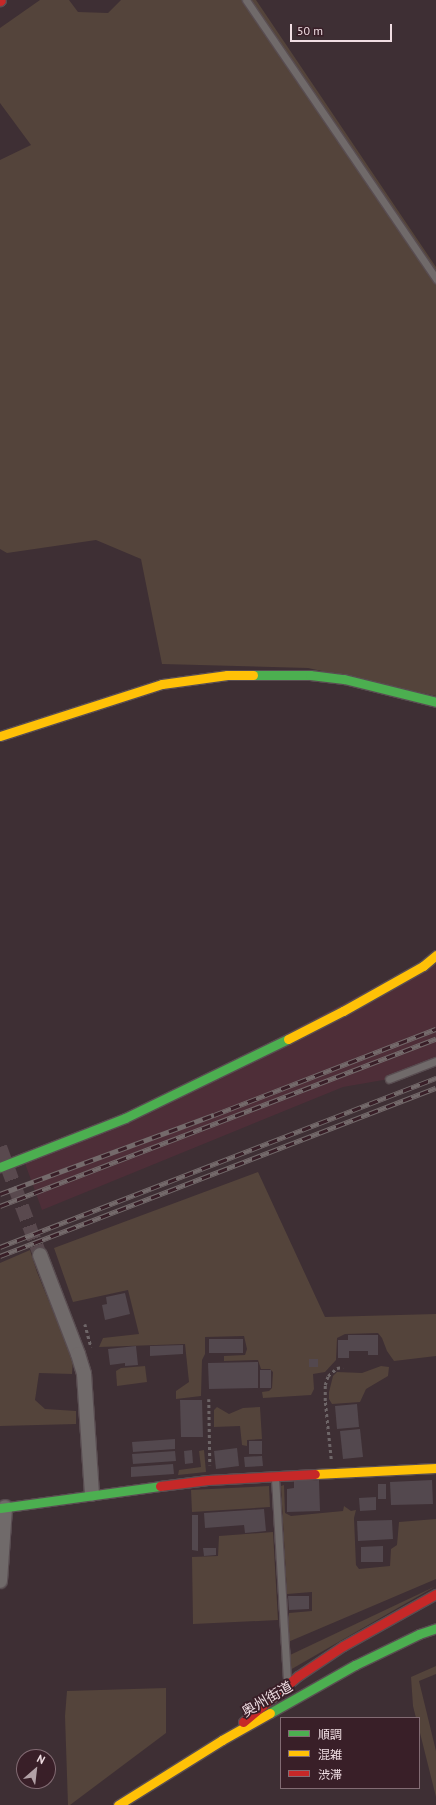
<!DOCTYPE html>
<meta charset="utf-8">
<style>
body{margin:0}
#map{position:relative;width:436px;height:1805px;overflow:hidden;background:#3e2f34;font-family:"PT Sans","Noto Sans JP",sans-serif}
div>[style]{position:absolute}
.built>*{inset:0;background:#4e2e38}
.green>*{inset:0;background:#54443b}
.building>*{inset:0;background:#53484e}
.street-tunnel>*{height:14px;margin-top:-7px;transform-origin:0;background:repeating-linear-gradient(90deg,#59494e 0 14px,transparent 0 21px)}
.path>*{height:2.5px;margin-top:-1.25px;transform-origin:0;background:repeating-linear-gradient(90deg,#6e6668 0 3px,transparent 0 6px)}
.roads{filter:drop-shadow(1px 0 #594d51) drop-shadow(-1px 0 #594d51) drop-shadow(0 1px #594d51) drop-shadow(0 -1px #594d51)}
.lane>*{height:7px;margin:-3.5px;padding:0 3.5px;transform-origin:3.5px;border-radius:3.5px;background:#706a6a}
.street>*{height:14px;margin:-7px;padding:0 7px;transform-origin:7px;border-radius:7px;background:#706a6a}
.fast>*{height:9px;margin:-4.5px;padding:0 4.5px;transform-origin:4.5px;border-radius:4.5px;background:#4caf50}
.slow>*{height:9px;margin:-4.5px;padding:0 4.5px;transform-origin:4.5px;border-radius:4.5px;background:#ffc107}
.jam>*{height:9px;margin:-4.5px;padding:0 4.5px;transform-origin:4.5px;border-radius:4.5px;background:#c62828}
.rail>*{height:4.5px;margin-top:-2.25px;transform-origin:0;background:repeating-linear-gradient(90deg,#391f28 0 9px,#746a6b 0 18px);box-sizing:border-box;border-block:1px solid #746a6b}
span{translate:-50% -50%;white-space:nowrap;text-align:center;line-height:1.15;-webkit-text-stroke:3.5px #391f28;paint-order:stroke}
.street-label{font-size:14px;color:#f0dee3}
.legend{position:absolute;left:280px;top:1717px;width:140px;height:72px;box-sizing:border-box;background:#391f28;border:1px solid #826b73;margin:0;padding:5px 7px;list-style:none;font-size:12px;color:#f0dee3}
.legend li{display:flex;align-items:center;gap:8px;height:20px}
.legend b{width:20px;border:1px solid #826b73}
.north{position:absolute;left:16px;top:1749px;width:40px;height:40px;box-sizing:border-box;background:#391f28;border:1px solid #826b73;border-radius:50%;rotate:28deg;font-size:11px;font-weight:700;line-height:16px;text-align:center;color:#f0dee3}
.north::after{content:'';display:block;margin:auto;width:14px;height:18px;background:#b2a1a6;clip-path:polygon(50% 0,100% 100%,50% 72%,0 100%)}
.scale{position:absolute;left:290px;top:24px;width:102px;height:18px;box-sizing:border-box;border:2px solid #f0dee3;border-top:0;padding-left:5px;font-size:12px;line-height:14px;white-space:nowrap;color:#f0dee3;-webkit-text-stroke:3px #391f28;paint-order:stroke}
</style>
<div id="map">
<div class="built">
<div style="clip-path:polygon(436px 955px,436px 1061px,389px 1079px,343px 1087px,42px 1210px,23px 1158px,125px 1118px)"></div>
</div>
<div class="green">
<div style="clip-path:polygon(40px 0,69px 0,78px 12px,108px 13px,121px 0,256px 0,436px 267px,436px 696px,308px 668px,162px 664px,141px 559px,96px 540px,7px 553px,0 549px,0 160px,31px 145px,0 103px,0 28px)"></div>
<div style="clip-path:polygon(258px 1172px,325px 1317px,436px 1314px,436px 1356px,394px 1361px,387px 1351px,382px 1338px,378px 1333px,345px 1334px,337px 1338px,336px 1360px,325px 1372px,313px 1374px,314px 1389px,311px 1395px,263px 1398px,262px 1392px,269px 1391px,272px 1388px,273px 1372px,270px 1369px,261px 1369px,258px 1360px,224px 1361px,224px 1356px,245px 1355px,247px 1349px,244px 1336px,205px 1337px,205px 1354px,202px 1360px,201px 1396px,176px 1399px,176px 1391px,189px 1382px,185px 1344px,99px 1347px,103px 1338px,139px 1334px,128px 1290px,73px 1302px,54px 1248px)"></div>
<div style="clip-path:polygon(30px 1250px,37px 1272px,73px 1360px,72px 1374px,39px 1373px,35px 1400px,45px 1409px,76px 1411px,76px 1424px,0 1426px,0 1263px)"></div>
<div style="clip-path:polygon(145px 1366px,147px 1382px,117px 1386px,116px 1371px,121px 1368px)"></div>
<div style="clip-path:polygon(381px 1366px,389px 1367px,388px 1376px,366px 1389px,360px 1402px,332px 1404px,329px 1399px,329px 1392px,333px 1376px,337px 1372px,362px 1373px)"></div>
<div style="clip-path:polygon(217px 1407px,229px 1414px,243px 1408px,260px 1407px,262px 1439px,247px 1440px,247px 1446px,242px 1445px,240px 1426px,214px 1427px,214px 1410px)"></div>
<div style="clip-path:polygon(204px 1450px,206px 1472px,178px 1475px,179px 1470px,201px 1467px,199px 1451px)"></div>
<div style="clip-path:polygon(284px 1485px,285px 1513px,291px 1516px,343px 1511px,344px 1506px,351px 1511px,356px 1510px,354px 1518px,356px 1565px,359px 1569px,390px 1566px,391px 1549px,397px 1545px,399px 1522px,436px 1519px,436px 1579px,288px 1642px,289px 1613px,312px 1611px,312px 1592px,287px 1594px,281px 1486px)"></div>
<div style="clip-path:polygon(269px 1486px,270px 1507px,192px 1512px,191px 1490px)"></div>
<div style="clip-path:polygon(273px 1532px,278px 1620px,193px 1624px,192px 1557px,218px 1556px,219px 1536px)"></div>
<div style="clip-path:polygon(436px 1586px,290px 1670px,290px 1655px)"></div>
<div style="clip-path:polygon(436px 1666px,436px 1674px,419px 1681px,436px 1751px,436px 1797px,419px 1729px,419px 1718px,416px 1718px,413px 1706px,411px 1677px)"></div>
<div style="clip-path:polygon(166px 1688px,166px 1733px,70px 1805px,68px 1805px,65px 1716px,67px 1691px)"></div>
</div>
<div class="building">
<div style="clip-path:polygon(125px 1293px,130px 1314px,105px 1320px,102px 1305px,107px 1304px,106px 1297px)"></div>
<div style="clip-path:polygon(348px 1335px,378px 1335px,378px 1355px,368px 1355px,368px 1351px,349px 1351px,349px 1358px,338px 1358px,338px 1340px,348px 1340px)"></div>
<div style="clip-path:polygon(209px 1339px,243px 1339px,243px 1353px,209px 1353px)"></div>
<div style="clip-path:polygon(183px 1345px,183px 1354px,150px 1356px,150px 1346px)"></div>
<div style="clip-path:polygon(136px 1346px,138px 1365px,125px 1366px,125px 1363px,110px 1365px,108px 1349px)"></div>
<div style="clip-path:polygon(309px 1359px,318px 1359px,318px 1367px,309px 1367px)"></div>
<div style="clip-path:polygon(258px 1362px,258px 1388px,209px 1389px,208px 1363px)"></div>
<div style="clip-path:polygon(260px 1370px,271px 1370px,271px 1388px,260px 1388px)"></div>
<div style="clip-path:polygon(180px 1400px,202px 1400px,203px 1437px,181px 1437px)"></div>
<div style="clip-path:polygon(357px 1404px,359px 1427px,337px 1429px,335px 1406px)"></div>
<div style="clip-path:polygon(360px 1429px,363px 1457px,343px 1459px,340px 1431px)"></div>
<div style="clip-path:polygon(175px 1439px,175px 1449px,133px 1452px,132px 1442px)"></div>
<div style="clip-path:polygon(249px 1441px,262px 1441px,262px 1454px,249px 1454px)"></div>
<div style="clip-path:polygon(237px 1448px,239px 1466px,216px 1469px,214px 1451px)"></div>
<div style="clip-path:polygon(192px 1450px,193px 1463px,185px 1464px,184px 1451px)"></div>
<div style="clip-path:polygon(175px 1451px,176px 1461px,133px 1464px,132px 1454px)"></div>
<div style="clip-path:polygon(262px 1456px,263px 1466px,245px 1467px,244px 1457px)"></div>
<div style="clip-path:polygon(173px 1464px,174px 1474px,131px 1477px,131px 1467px)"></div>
<div style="clip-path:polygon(319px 1480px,320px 1511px,287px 1512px,287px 1489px,294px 1488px,294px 1481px)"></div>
<div style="clip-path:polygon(432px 1480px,433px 1504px,391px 1505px,390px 1482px)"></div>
<div style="clip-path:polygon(378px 1484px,386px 1484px,386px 1499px,378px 1499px)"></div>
<div style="clip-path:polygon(376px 1497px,376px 1510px,360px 1511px,359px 1498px)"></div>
<div style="clip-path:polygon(264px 1509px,266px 1531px,245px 1533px,244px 1525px,205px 1528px,204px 1513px)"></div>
<div style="clip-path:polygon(192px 1515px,198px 1515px,198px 1551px,192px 1550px)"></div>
<div style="clip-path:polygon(392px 1520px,393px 1539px,358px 1541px,357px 1521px)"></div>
<div style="clip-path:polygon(383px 1546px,383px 1562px,361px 1562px,361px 1547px)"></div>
<div style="clip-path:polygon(203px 1548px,216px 1548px,216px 1555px,204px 1556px)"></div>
<div style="clip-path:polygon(288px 1596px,309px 1596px,309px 1609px,289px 1610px)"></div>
</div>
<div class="street-tunnel">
<div style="left:0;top:1147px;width:115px;rotate:69.7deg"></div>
</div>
<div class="path">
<div style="left:85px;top:1324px;width:24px;rotate:75deg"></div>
<div style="left:209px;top:1399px;width:66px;rotate:89.1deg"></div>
<div style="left:331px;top:1459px;width:58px;rotate:-95.9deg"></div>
<div style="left:325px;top:1401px;width:16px;rotate:-90deg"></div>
<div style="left:325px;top:1385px;width:9px;rotate:-72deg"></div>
<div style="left:328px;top:1376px;width:12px;rotate:-42deg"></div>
<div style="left:337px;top:1368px;width:6px;rotate:-9deg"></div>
</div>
<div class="roads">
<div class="lane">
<div style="left:246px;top:0;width:338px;rotate:55.7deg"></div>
<div style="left:389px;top:1079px;width:50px;rotate:-21deg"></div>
<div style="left:275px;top:1478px;width:203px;rotate:86.6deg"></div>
</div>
<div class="street">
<div style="left:40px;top:1255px;width:106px;rotate:69deg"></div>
<div style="left:78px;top:1354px;width:21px;rotate:73deg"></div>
<div style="left:84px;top:1374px;width:120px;rotate:86.2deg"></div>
<div style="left:0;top:1581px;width:74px;rotate:-86.1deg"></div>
</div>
<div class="fast">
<div style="left:253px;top:675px;width:57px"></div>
<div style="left:310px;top:675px;width:34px;rotate:7deg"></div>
<div style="left:344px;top:679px;width:95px;rotate:14deg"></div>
<div style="left:0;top:1167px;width:134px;rotate:-21.4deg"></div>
<div style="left:125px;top:1118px;width:181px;rotate:-25.9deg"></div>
<div style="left:0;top:1508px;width:162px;rotate:-7.8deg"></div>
<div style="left:270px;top:1713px;width:98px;rotate:-29.5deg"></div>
<div style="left:355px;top:1665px;width:71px;rotate:-25.8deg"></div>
<div style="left:419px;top:1634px;width:18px;rotate:-19deg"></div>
</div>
<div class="slow">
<div style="left:0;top:736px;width:170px;rotate:-17.8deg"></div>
<div style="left:162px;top:684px;width:66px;rotate:-7.9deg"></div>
<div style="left:227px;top:675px;width:26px"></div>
<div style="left:288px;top:1039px;width:62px;rotate:-27deg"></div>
<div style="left:343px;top:1011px;width:92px;rotate:-29.4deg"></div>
<div style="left:423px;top:966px;width:17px;rotate:-40deg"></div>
<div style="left:315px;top:1474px;width:121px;rotate:-2.8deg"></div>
<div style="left:118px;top:1805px;width:123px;rotate:-32deg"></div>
<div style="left:222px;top:1740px;width:55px;rotate:-29.4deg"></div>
</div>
<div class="jam">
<div style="left:0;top:1px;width:1px;rotate:-45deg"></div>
<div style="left:160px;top:1486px;width:48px;rotate:-7.1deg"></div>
<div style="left:208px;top:1480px;width:107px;rotate:-3.2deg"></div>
<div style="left:243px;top:1722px;width:72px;rotate:-39.9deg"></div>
<div style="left:298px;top:1676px;width:54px;rotate:-33.7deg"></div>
<div style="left:343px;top:1646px;width:107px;rotate:-29.2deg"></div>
</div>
</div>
<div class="rail">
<div style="left:0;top:1194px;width:228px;rotate:-20.3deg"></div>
<div style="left:214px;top:1115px;width:238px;rotate:-21.2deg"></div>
<div style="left:0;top:1206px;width:467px;rotate:-21deg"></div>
<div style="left:0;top:1247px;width:468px;rotate:-21.2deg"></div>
<div style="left:0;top:1256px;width:467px;rotate:-21.1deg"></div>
</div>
<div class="street-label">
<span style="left:267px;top:1699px;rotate:-30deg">奥州街道</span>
</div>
<ul class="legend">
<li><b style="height:5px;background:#4caf50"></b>順調</li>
<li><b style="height:5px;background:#ffc107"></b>混雑</li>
<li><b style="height:5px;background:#c62828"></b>渋滞</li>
</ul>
<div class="north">N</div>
<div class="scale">50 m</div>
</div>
